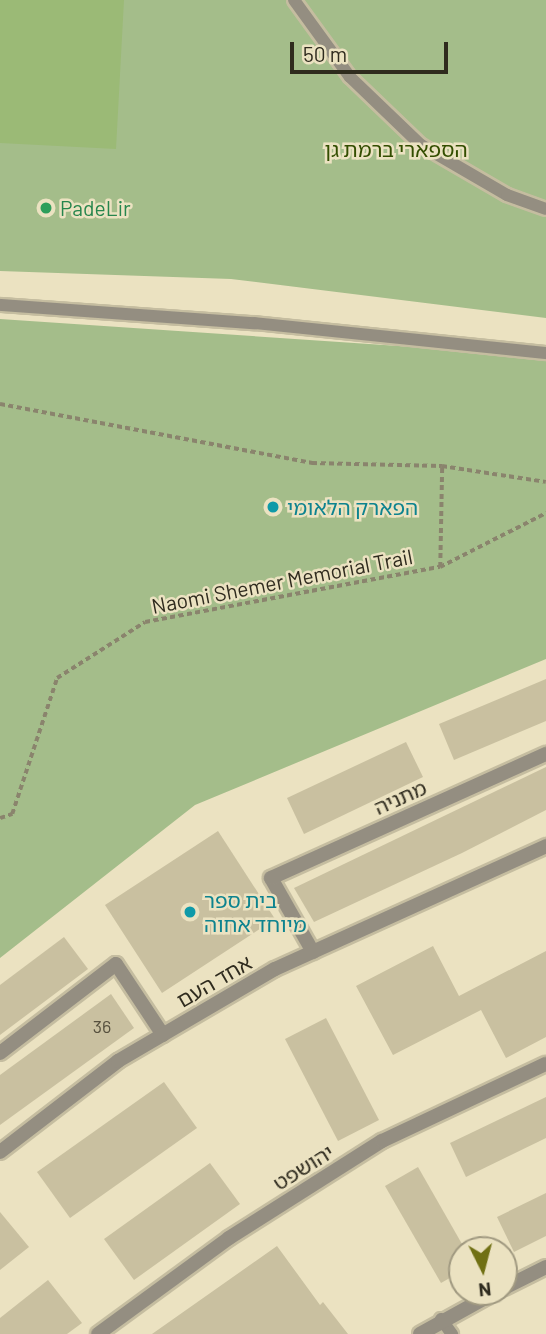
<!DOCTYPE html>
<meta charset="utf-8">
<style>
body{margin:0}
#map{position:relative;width:546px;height:1334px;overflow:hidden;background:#ebe2c1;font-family:Barlow,"Noto Sans Hebrew",sans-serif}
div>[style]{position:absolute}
.green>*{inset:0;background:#a4bd8a}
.forest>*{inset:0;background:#9bba76}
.building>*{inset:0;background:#c9c0a0}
.path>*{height:3.5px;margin-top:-1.75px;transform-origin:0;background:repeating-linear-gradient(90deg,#8a846d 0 5px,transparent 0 8.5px)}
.roads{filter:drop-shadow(2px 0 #c5bda0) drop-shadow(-2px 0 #c5bda0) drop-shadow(0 2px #c5bda0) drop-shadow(0 -2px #c5bda0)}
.lane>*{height:12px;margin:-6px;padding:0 6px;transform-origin:6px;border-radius:6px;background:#948e81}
.street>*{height:14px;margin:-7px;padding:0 7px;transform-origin:7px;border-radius:7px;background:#948e81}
.dots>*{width:19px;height:19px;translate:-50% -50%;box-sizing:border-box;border:4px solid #ebe2c1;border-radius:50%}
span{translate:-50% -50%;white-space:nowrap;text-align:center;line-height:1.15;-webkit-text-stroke:5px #ebe2c1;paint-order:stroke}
.number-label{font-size:18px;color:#56503e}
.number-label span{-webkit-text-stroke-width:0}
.park-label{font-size:21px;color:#334e00}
.leisure-label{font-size:21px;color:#27864d}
.left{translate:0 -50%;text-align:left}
.culture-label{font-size:21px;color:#0d838f}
.street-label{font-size:21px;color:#2f2b1e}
.north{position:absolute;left:448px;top:1236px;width:70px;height:70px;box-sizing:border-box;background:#ebe2c1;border:2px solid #a09980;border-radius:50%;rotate:174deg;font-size:19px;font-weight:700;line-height:28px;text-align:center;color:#2f2b1e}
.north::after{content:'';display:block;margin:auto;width:24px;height:32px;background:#707014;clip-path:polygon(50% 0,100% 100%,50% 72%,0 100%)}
.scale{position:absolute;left:290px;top:42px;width:158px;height:32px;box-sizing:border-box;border:4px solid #2f2b1e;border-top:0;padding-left:9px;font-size:21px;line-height:24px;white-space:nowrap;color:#2f2b1e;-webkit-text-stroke:5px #ebe2c1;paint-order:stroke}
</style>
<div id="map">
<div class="green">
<div style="clip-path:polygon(0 0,546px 0,546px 318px,231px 279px,0 271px)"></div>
<div style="clip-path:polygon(0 319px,546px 356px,546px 659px,195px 805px,0 958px)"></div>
</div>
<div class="forest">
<div style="clip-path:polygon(0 0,124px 0,116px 149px,0 143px)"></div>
</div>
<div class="building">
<div style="clip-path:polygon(546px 679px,546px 721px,454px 760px,439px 724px)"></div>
<div style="clip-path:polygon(406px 742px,423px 777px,304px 834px,287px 798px)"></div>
<div style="clip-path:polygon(546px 767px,546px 810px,462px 853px,314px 922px,294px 888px)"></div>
<div style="clip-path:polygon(218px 831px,275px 919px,162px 993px,105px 905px)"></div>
<div style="clip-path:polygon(64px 937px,88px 969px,0 1035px,0 985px)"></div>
<div style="clip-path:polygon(433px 946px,459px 996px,546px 951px,546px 1037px,506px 1058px,481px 1010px,393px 1055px,356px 986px)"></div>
<div style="clip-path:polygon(111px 994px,134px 1028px,0 1125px,0 1075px)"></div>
<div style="clip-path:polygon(326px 1018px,379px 1120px,338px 1141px,285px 1039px)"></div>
<div style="clip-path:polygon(164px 1082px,197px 1128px,70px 1218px,37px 1172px)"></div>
<div style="clip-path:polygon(546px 1097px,546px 1138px,466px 1177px,450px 1143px)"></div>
<div style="clip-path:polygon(210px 1163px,240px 1204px,134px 1280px,104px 1239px)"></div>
<div style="clip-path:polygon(418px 1167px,462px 1244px,462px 1271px,441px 1283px,385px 1186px)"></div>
<div style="clip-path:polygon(546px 1193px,546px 1236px,514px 1252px,497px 1217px)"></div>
<div style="clip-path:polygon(0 1212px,29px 1247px,0 1270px)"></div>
<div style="clip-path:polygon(277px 1246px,320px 1305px,323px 1302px,348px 1334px,152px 1334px)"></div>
<div style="clip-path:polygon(48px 1280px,82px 1323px,67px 1334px,0 1334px,0 1318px)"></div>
</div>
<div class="path">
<div style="left:0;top:404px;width:318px;rotate:10.7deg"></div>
<div style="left:312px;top:463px;width:130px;rotate:1.3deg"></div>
<div style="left:442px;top:466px;width:105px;rotate:8.7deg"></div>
<div style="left:440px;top:567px;width:101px;rotate:-88.9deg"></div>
<div style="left:0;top:818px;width:13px;rotate:-18deg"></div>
<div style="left:12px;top:814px;width:143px;rotate:-71.7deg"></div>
<div style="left:57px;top:678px;width:104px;rotate:-32.5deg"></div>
<div style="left:145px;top:622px;width:300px;rotate:-10.6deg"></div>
<div style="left:440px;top:567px;width:119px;rotate:-27deg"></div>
</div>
<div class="roads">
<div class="lane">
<div style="left:294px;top:0;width:95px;rotate:54deg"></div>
<div style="left:350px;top:77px;width:98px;rotate:43.8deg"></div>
<div style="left:421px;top:145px;width:99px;rotate:30.2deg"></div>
<div style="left:507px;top:195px;width:41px;rotate:19.7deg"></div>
<div style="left:0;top:305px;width:255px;rotate:4.1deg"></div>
<div style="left:254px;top:323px;width:294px;rotate:5.9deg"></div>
<div style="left:441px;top:1319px;width:19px;rotate:54deg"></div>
</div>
<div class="street">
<div style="left:313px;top:952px;width:85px;rotate:-119.6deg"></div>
<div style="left:271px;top:878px;width:302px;rotate:-24.3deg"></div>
<div style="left:0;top:1053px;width:146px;rotate:-37.5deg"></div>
<div style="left:116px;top:964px;width:85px;rotate:56.5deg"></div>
<div style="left:0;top:1152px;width:149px;rotate:-37.6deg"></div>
<div style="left:118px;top:1061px;width:182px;rotate:-30.4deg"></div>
<div style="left:275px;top:969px;width:298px;rotate:-24.4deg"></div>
<div style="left:504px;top:1288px;width:47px;rotate:-26.6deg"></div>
<div style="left:98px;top:1334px;width:162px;rotate:-36.2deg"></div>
<div style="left:229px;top:1238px;width:181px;rotate:-32.4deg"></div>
<div style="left:382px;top:1141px;width:181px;rotate:-25.2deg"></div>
<div style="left:420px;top:1334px;width:87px;rotate:-28.9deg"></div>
</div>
</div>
<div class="dots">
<div style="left:46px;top:208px;background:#2e9e5b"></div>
<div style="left:273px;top:507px;background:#0f9aa8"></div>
<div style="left:190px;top:912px;background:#0f9aa8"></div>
</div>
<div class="number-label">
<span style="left:102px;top:1026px">36</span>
</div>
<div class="park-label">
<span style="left:396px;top:149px">הספארי ברמת גן</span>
</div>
<div class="leisure-label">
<span class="left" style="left:60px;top:208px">PadeLir</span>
</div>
<div class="culture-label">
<span class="left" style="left:287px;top:507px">הפארק הלאומי</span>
<span class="left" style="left:204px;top:912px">בית ספר<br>מיוחד אחוה</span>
</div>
<div class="street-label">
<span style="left:282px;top:581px;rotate:-11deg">Naomi Shemer Memorial Trail</span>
<span style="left:400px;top:797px;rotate:-24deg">מתניה</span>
<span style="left:214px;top:981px;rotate:-30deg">אחד העם</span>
<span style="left:303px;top:1167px;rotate:-32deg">יהושפט</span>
</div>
<div class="north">N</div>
<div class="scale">50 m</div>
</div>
